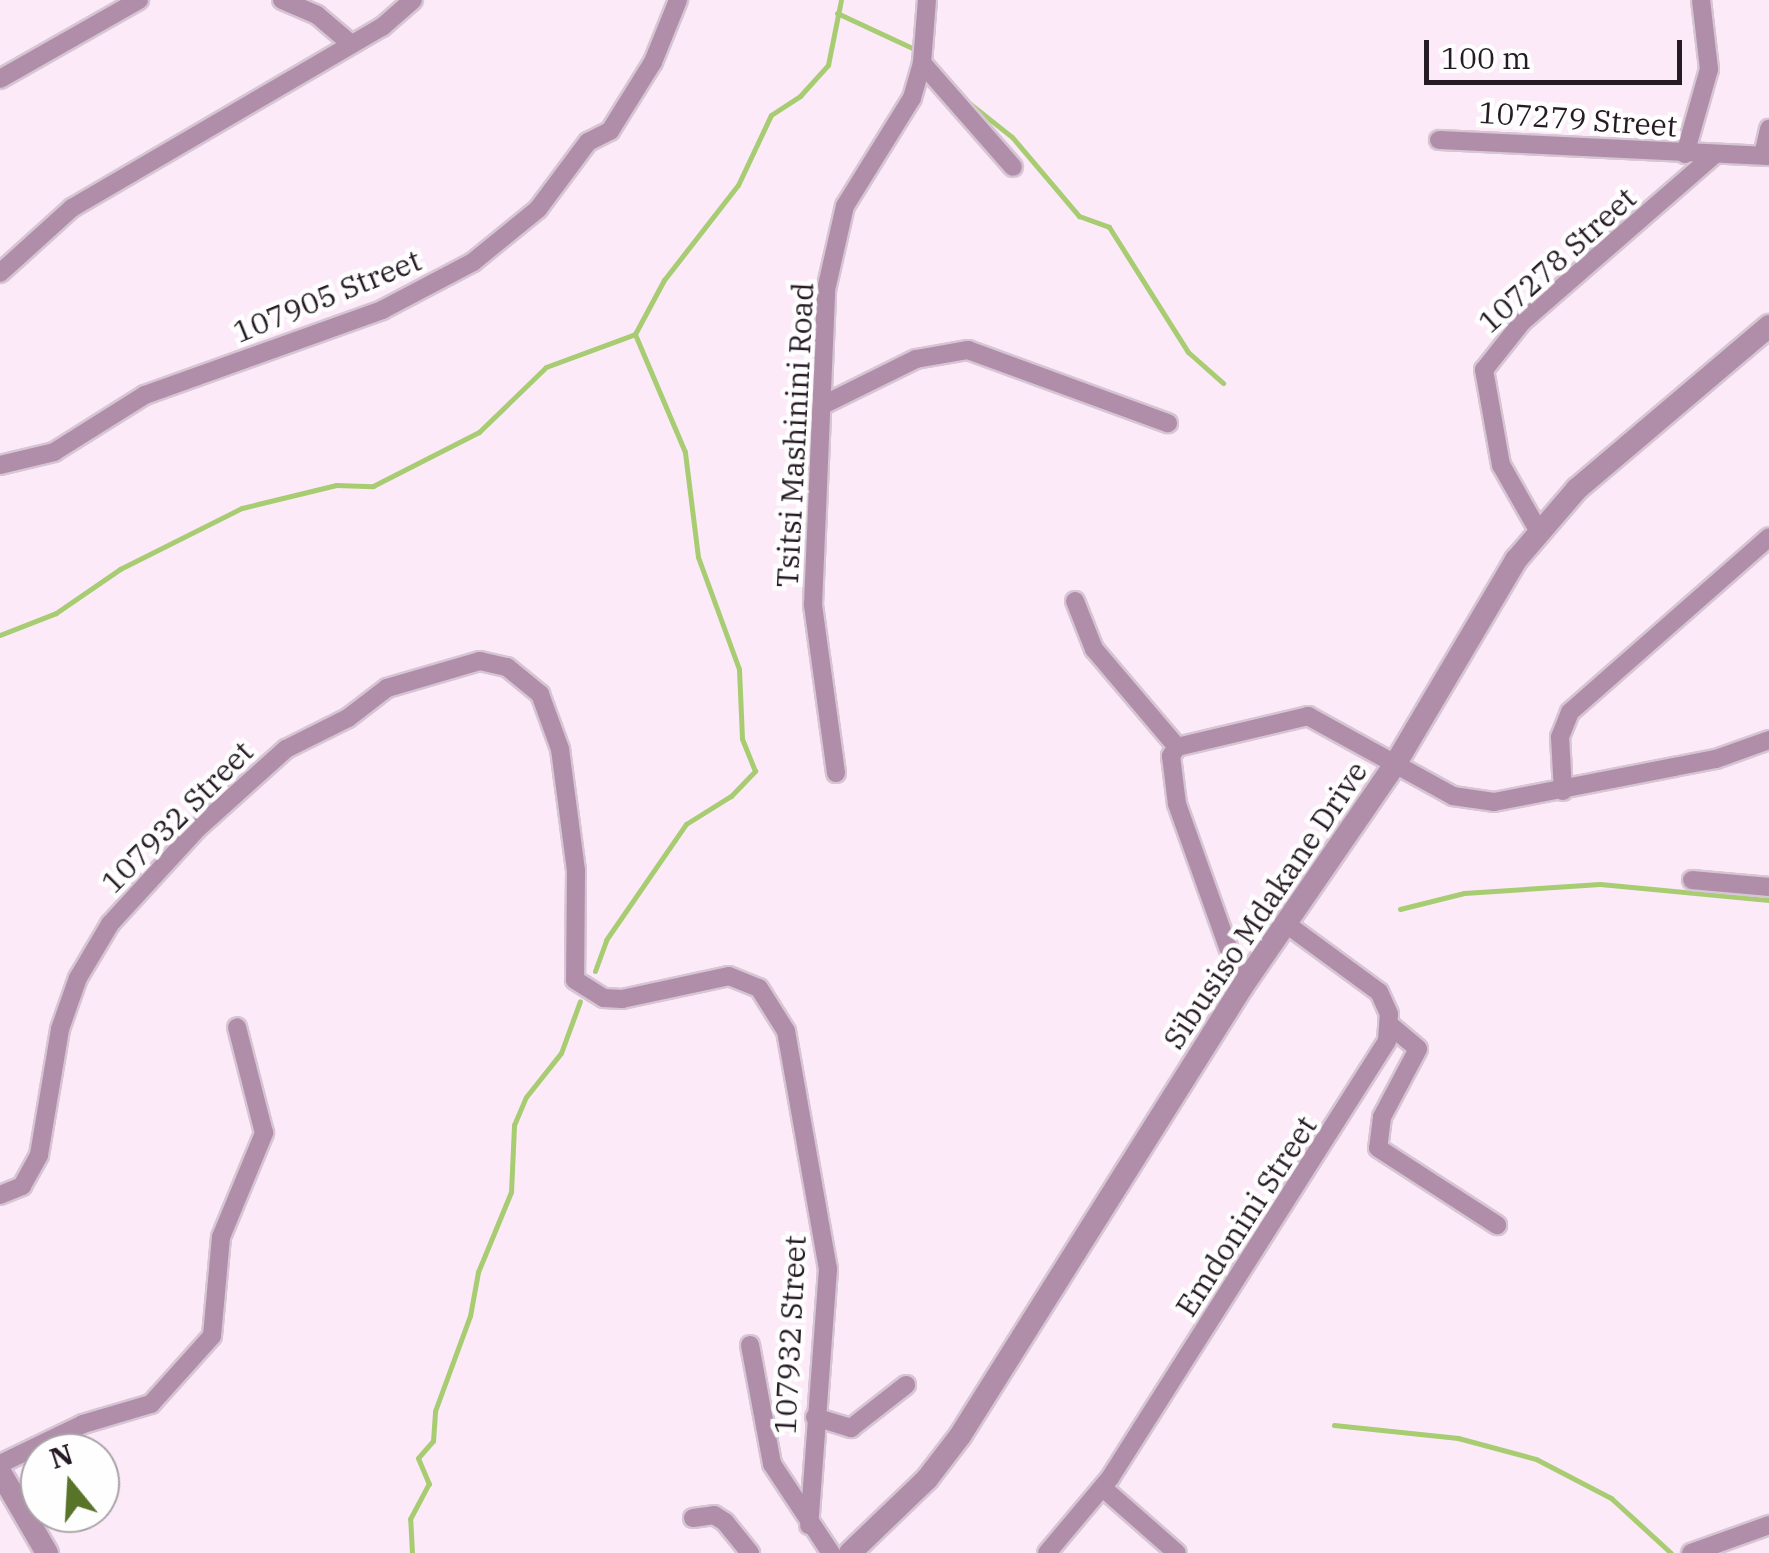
<!DOCTYPE html>
<style>
body{margin:0}
#map{position:relative;width:1769px;height:1553px;overflow:hidden;background:#fdeaf9;font-family:"IBM Plex Serif",serif}
div>[style]{position:absolute}
.stream>*{height:5px;margin:-2.5px;padding:0 2.5px;transform-origin:2.5px;border-radius:2.5px;background:#a7cc72}
.roads{filter:drop-shadow(2px 0 #d6c5d3) drop-shadow(-2px 0 #d6c5d3) drop-shadow(0 2px #d6c5d3) drop-shadow(0 -2px #d6c5d3)}
.minor>*{height:18px;margin:-9px;padding:0 9px;transform-origin:9px;border-radius:9px;background:#b08da9}
.tertiary>*{height:22px;margin:-11px;padding:0 11px;transform-origin:11px;border-radius:11px;background:#b08da9}
span{translate:-50% -50%;white-space:nowrap;text-align:center;line-height:1.15;-webkit-text-stroke:9px #fefefe;paint-order:stroke}
.street-label{font-size:30px;color:#261b24}
.north{position:absolute;left:20px;top:1433px;width:100px;height:100px;box-sizing:border-box;background:#fefefe;border:2px solid #a8a3a7;border-radius:50%;rotate:342deg;font-size:28px;font-weight:700;line-height:40px;text-align:center;color:#261b24}
.north::after{content:'';display:block;margin:auto;width:35px;height:45px;background:#587429;clip-path:polygon(50% 0,100% 100%,50% 72%,0 100%)}
.scale{position:absolute;left:1424px;top:40px;width:258px;height:45px;box-sizing:border-box;border:5px solid #261b24;border-top:0;padding-left:12px;font-size:30px;line-height:35px;white-space:nowrap;color:#261b24;-webkit-text-stroke:8px #fefefe;paint-order:stroke}
</style>
<div id="map">
<div class="stream">
<div style="left:837px;top:13px;width:90px;rotate:24.9deg"></div>
<div style="left:964px;top:99px;width:61px;rotate:38.4deg"></div>
<div style="left:1012px;top:137px;width:104px;rotate:49.7deg"></div>
<div style="left:1079px;top:216px;width:32px;rotate:20deg"></div>
<div style="left:1109px;top:227px;width:148px;rotate:57.7deg"></div>
<div style="left:1188px;top:352px;width:47px;rotate:41.5deg"></div>
<div style="left:0;top:635px;width:60px;rotate:-21.4deg"></div>
<div style="left:56px;top:613px;width:78px;rotate:-34.5deg"></div>
<div style="left:120px;top:569px;width:136px;rotate:-26.6deg"></div>
<div style="left:242px;top:508px;width:97px;rotate:-13.7deg"></div>
<div style="left:336px;top:485px;width:37px;rotate:2deg"></div>
<div style="left:373px;top:486px;width:119px;rotate:-27deg"></div>
<div style="left:479px;top:432px;width:93px;rotate:-44.1deg"></div>
<div style="left:546px;top:367px;width:95px;rotate:-20.3deg"></div>
<div style="left:635px;top:334px;width:61px;rotate:-61.8deg"></div>
<div style="left:664px;top:280px;width:120px;rotate:-52.1deg"></div>
<div style="left:738px;top:185px;width:77px;rotate:-64.8deg"></div>
<div style="left:771px;top:115px;width:35px;rotate:-33deg"></div>
<div style="left:800px;top:96px;width:42px;rotate:-47.9deg"></div>
<div style="left:828px;top:65px;width:66px;rotate:-78.7deg"></div>
<div style="left:1400px;top:909px;width:66px;rotate:-14deg"></div>
<div style="left:1464px;top:893px;width:136px;rotate:-3.8deg"></div>
<div style="left:1600px;top:884px;width:170px;rotate:5.4deg"></div>
<div style="left:595px;top:971px;width:33px;rotate:-70deg"></div>
<div style="left:606px;top:940px;width:141px;rotate:-55.4deg"></div>
<div style="left:686px;top:824px;width:53px;rotate:-31.9deg"></div>
<div style="left:731px;top:796px;width:35px;rotate:-46deg"></div>
<div style="left:755px;top:771px;width:35px;rotate:-112deg"></div>
<div style="left:742px;top:738px;width:69px;rotate:-92.5deg"></div>
<div style="left:739px;top:669px;width:119px;rotate:-110.1deg"></div>
<div style="left:698px;top:557px;width:106px;rotate:-97.1deg"></div>
<div style="left:685px;top:452px;width:128px;rotate:-113deg"></div>
<div style="left:1334px;top:1425px;width:125px;rotate:6deg"></div>
<div style="left:1458px;top:1438px;width:81px;rotate:15.1deg"></div>
<div style="left:1536px;top:1459px;width:85px;rotate:27.5deg"></div>
<div style="left:1611px;top:1498px;width:81px;rotate:42.5deg"></div>
<div style="left:412px;top:1553px;width:34px;rotate:-93deg"></div>
<div style="left:410px;top:1519px;width:40px;rotate:-62deg"></div>
<div style="left:429px;top:1484px;width:28px;rotate:-113deg"></div>
<div style="left:418px;top:1458px;width:23px;rotate:-49deg"></div>
<div style="left:433px;top:1441px;width:30px;rotate:-86deg"></div>
<div style="left:435px;top:1411px;width:101px;rotate:-69.8deg"></div>
<div style="left:470px;top:1316px;width:45px;rotate:-79.7deg"></div>
<div style="left:478px;top:1272px;width:87px;rotate:-67.6deg"></div>
<div style="left:511px;top:1192px;width:67px;rotate:-87.4deg"></div>
<div style="left:514px;top:1125px;width:30px;rotate:-67deg"></div>
<div style="left:526px;top:1097px;width:56px;rotate:-51.5deg"></div>
<div style="left:561px;top:1053px;width:55px;rotate:-69.9deg"></div>
</div>
<div class="roads">
<div class="minor">
<div style="left:282px;top:0;width:38px;rotate:23deg"></div>
<div style="left:317px;top:15px;width:43px;rotate:40.3deg"></div>
<div style="left:922px;top:63px;width:138px;rotate:48.8deg"></div>
<div style="left:0;top:79px;width:160px;rotate:-29.6deg"></div>
<div style="left:1439px;top:140px;width:330px;rotate:2.8deg"></div>
<div style="left:1685px;top:154px;width:88px;rotate:-74.2deg"></div>
<div style="left:1709px;top:69px;width:69px;rotate:-96.6deg"></div>
<div style="left:1763px;top:155px;width:27px;rotate:-77deg"></div>
<div style="left:0;top:273px;width:97px;rotate:-42.1deg"></div>
<div style="left:72px;top:208px;width:359px;rotate:-30.3deg"></div>
<div style="left:382px;top:27px;width:41px;rotate:-41.1deg"></div>
<div style="left:823px;top:405px;width:104px;rotate:-26.3deg"></div>
<div style="left:916px;top:359px;width:53px;rotate:-9.8deg"></div>
<div style="left:968px;top:350px;width:213px;rotate:20.1deg"></div>
<div style="left:0;top:465px;width:56px;rotate:-13.5deg"></div>
<div style="left:54px;top:452px;width:107px;rotate:-32.1deg"></div>
<div style="left:145px;top:395px;width:252px;rotate:-19.7deg"></div>
<div style="left:382px;top:310px;width:103px;rotate:-27.8deg"></div>
<div style="left:473px;top:262px;width:84px;rotate:-39.2deg"></div>
<div style="left:538px;top:209px;width:84px;rotate:-53.3deg"></div>
<div style="left:588px;top:142px;width:25px;rotate:-27deg"></div>
<div style="left:610px;top:131px;width:81px;rotate:-58.1deg"></div>
<div style="left:653px;top:62px;width:67px;rotate:-68deg"></div>
<div style="left:1538px;top:530px;width:75px;rotate:-119.6deg"></div>
<div style="left:1501px;top:465px;width:97px;rotate:-100.1deg"></div>
<div style="left:1484px;top:370px;width:61px;rotate:-51.6deg"></div>
<div style="left:1522px;top:322px;width:252px;rotate:-41deg"></div>
<div style="left:1075px;top:601px;width:52px;rotate:68.4deg"></div>
<div style="left:1094px;top:649px;width:128px;rotate:49.7deg"></div>
<div style="left:1177px;top:747px;width:11px;rotate:124deg"></div>
<div style="left:1171px;top:756px;width:48px;rotate:82.9deg"></div>
<div style="left:1177px;top:804px;width:194px;rotate:70.4deg"></div>
<div style="left:1177px;top:747px;width:135px;rotate:-13.3deg"></div>
<div style="left:1308px;top:716px;width:166px;rotate:28.9deg"></div>
<div style="left:1453px;top:796px;width:41px;rotate:8.3deg"></div>
<div style="left:1494px;top:802px;width:226px;rotate:-11deg"></div>
<div style="left:1716px;top:759px;width:56px;rotate:-19.7deg"></div>
<div style="left:836px;top:773px;width:170px;rotate:-97.8deg"></div>
<div style="left:813px;top:605px;width:315px;rotate:-87.6deg"></div>
<div style="left:826px;top:290px;width:86px;rotate:-77.3deg"></div>
<div style="left:845px;top:206px;width:127px;rotate:-58.2deg"></div>
<div style="left:912px;top:98px;width:36px;rotate:-74deg"></div>
<div style="left:922px;top:63px;width:63px;rotate:-85.5deg"></div>
<div style="left:1563px;top:791px;width:54px;rotate:-93.2deg"></div>
<div style="left:1560px;top:737px;width:27px;rotate:-68deg"></div>
<div style="left:1570px;top:712px;width:265px;rotate:-41.3deg"></div>
<div style="left:1692px;top:880px;width:77px;rotate:5.2deg"></div>
<div style="left:1391px;top:1026px;width:35px;rotate:40deg"></div>
<div style="left:1418px;top:1049px;width:77px;rotate:117.9deg"></div>
<div style="left:1382px;top:1117px;width:31px;rotate:97deg"></div>
<div style="left:1378px;top:1148px;width:142px;rotate:32.9deg"></div>
<div style="left:0;top:1195px;width:24px;rotate:-22deg"></div>
<div style="left:22px;top:1186px;width:35px;rotate:-61deg"></div>
<div style="left:39px;top:1155px;width:128px;rotate:-80.5deg"></div>
<div style="left:60px;top:1029px;width:54px;rotate:-70.6deg"></div>
<div style="left:78px;top:978px;width:63px;rotate:-59.3deg"></div>
<div style="left:110px;top:924px;width:129px;rotate:-47.5deg"></div>
<div style="left:197px;top:829px;width:120px;rotate:-42deg"></div>
<div style="left:286px;top:749px;width:69px;rotate:-26.6deg"></div>
<div style="left:348px;top:718px;width:49px;rotate:-37.6deg"></div>
<div style="left:387px;top:688px;width:97px;rotate:-16.2deg"></div>
<div style="left:480px;top:661px;width:28px;rotate:13deg"></div>
<div style="left:507px;top:667px;width:43px;rotate:39.3deg"></div>
<div style="left:540px;top:694px;width:59px;rotate:70deg"></div>
<div style="left:560px;top:749px;width:123px;rotate:82.5deg"></div>
<div style="left:576px;top:871px;width:109px;rotate:90.5deg"></div>
<div style="left:575px;top:980px;width:34px;rotate:32deg"></div>
<div style="left:604px;top:998px;width:18px;rotate:3deg"></div>
<div style="left:622px;top:999px;width:109px;rotate:-12.1deg"></div>
<div style="left:729px;top:976px;width:32px;rotate:22deg"></div>
<div style="left:759px;top:988px;width:51px;rotate:57.9deg"></div>
<div style="left:786px;top:1031px;width:242px;rotate:80deg"></div>
<div style="left:828px;top:1269px;width:257px;rotate:94.2deg"></div>
<div style="left:750px;top:1345px;width:121px;rotate:79.5deg"></div>
<div style="left:772px;top:1464px;width:107px;rotate:56.5deg"></div>
<div style="left:815px;top:1417px;width:38px;rotate:17deg"></div>
<div style="left:851px;top:1428px;width:70px;rotate:-38deg"></div>
<div style="left:0;top:1464px;width:92px;rotate:-25.7deg"></div>
<div style="left:83px;top:1424px;width:71px;rotate:-16.4deg"></div>
<div style="left:151px;top:1404px;width:91px;rotate:-48.1deg"></div>
<div style="left:212px;top:1336px;width:99px;rotate:-84.8deg"></div>
<div style="left:221px;top:1237px;width:113px;rotate:-67.5deg"></div>
<div style="left:264px;top:1133px;width:109px;rotate:-104.3deg"></div>
<div style="left:1103px;top:1488px;width:98px;rotate:41.3deg"></div>
<div style="left:693px;top:1518px;width:21px;rotate:-8deg"></div>
<div style="left:714px;top:1515px;width:13px;rotate:32deg"></div>
<div style="left:725px;top:1522px;width:40px;rotate:51deg"></div>
<div style="left:1047px;top:1553px;width:98px;rotate:-50deg"></div>
<div style="left:1110px;top:1478px;width:517px;rotate:-57.63deg"></div>
<div style="left:1387px;top:1041px;width:27px;rotate:-86deg"></div>
<div style="left:1389px;top:1014px;width:24px;rotate:-114deg"></div>
<div style="left:1379px;top:992px;width:117px;rotate:-143.7deg"></div>
<div style="left:1691px;top:1553px;width:83px;rotate:-19.7deg"></div>
</div>
<div class="tertiary">
<div style="left:0;top:1472px;width:94px;rotate:59.9deg"></div>
<div style="left:850px;top:1553px;width:107px;rotate:-43.9deg"></div>
<div style="left:927px;top:1479px;width:54px;rotate:-52.5deg"></div>
<div style="left:960px;top:1436px;width:530px;rotate:-57.87deg"></div>
<div style="left:1242px;top:987px;width:272px;rotate:-55.5deg"></div>
<div style="left:1396px;top:763px;width:236px;rotate:-59.4deg"></div>
<div style="left:1516px;top:560px;width:94px;rotate:-49.3deg"></div>
<div style="left:1577px;top:489px;width:252px;rotate:-40.3deg"></div>
</div>
</div>
<div class="street-label">
<span style="left:1578px;top:119px;rotate:4deg">107279 Street</span>
<span style="left:1557px;top:260px;rotate:-42deg">107278 Street</span>
<span style="left:327px;top:296px;rotate:-22deg">107905 Street</span>
<span style="left:795px;top:435px;rotate:-87deg">Tsitsi Mashinini Road</span>
<span style="left:177px;top:817px;rotate:-45deg">107932 Street</span>
<span style="left:1265px;top:905px;rotate:-56deg">Sibusiso Mdakane Drive</span>
<span style="left:1246px;top:1216px;rotate:-57deg">Emdonini Street</span>
<span style="left:790px;top:1335px;rotate:-87deg">107932 Street</span>
</div>
<div class="north">N</div>
<div class="scale">100 m</div>
</div>
